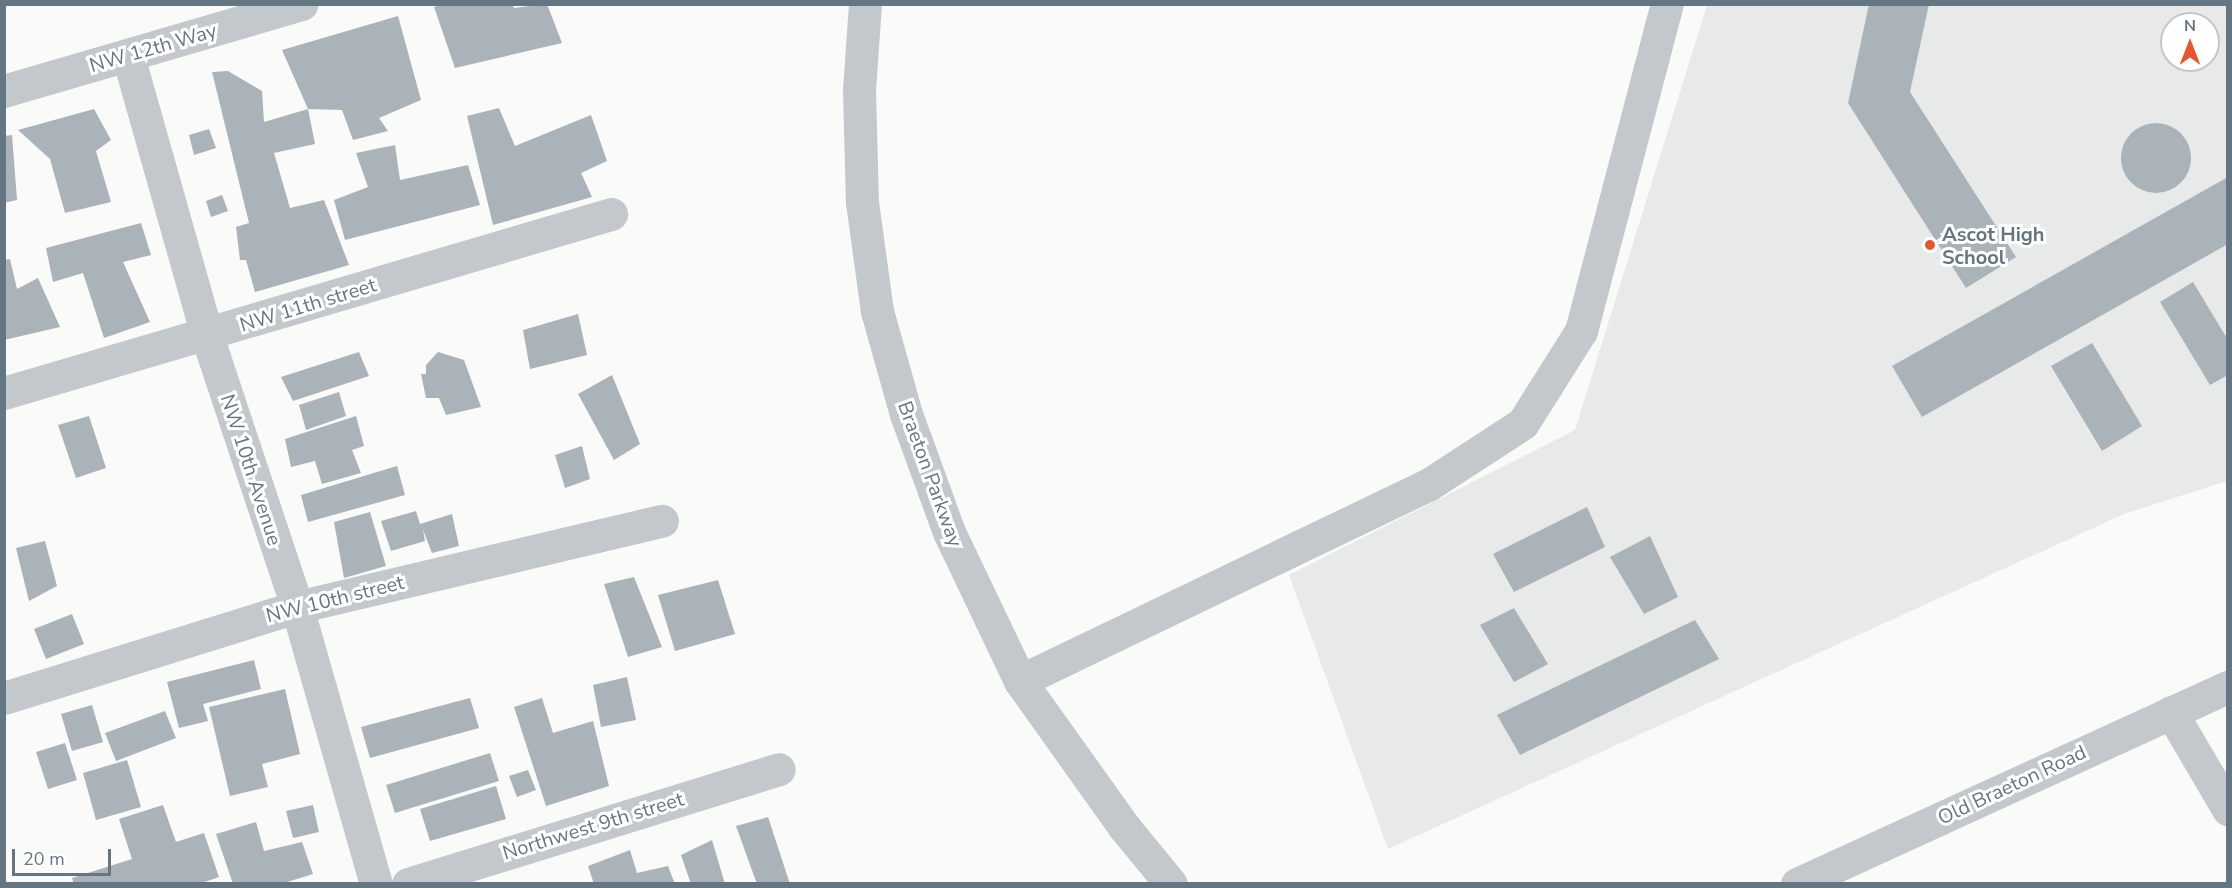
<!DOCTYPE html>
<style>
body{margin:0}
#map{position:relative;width:2232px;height:888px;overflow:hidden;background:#fafaf8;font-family:"Nunito Sans",sans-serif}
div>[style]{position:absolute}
.built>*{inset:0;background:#e8e9e9}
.building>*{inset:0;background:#aab3b9}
.round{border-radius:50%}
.minor>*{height:33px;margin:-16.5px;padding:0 16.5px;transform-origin:16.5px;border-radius:16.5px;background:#c3c8cc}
.tertiary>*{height:33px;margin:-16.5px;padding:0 16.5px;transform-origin:16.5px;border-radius:16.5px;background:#c3c8cc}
.dots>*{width:16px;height:16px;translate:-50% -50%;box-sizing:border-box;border:3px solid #fff;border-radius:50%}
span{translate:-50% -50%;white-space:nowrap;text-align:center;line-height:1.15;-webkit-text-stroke:6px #fff;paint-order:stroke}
.street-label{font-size:20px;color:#657683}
.poi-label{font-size:20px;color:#657683;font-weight:700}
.left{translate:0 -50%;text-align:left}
.frame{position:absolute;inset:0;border:6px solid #657683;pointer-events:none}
.north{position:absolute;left:2160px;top:12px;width:60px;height:60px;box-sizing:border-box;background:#fff;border:2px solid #c1c8cd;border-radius:50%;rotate:0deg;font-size:16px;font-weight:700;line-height:24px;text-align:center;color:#657683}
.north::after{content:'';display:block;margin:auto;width:21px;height:27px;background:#e4572e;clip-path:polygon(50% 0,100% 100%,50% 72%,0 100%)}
.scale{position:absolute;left:12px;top:849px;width:99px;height:27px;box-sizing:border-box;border:3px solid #657683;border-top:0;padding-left:8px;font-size:18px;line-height:21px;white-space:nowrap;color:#657683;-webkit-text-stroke:4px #fff;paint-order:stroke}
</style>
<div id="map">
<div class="built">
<div style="clip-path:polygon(evenodd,1707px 5px,2227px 5px,2227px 481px,2124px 514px,1388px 849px,1289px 575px,1575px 430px,1707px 5px,2172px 24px,2208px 24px,2208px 60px,2172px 60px,2172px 24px)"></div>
</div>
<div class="building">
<div style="clip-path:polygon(444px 4px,512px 4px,514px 8px,547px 4px,562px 43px,455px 68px,434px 7px)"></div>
<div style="clip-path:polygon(1869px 4px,1929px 4px,1910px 92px,2016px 257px,1966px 288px,1848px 103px)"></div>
<div style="clip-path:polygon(398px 16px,421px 100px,379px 118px,388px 131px,353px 140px,342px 110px,308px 109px,315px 144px,274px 153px,290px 208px,324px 200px,349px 265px,255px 292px,246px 260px,240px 260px,236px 227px,249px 223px,212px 72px,228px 71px,262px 91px,264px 122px,308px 109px,282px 50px)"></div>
<div style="clip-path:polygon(499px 108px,515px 146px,591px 115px,607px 161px,581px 173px,592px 197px,493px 225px,467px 116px)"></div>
<div style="clip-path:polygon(94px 109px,111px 140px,96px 151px,111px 202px,65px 213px,50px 159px,18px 130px)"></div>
<div class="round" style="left:2121px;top:123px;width:70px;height:70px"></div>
<div style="clip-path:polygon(209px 129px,216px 148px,194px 155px,189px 135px)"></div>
<div style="clip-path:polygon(12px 135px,17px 200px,4px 203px,4px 136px)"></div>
<div style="clip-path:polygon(395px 145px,400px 180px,468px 165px,480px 205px,345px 240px,334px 200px,368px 187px,356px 153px)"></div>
<div style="clip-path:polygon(2228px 177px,2228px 244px,1922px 417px,1892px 366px)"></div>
<div style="clip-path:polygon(222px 195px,228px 211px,211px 217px,206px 201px)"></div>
<div style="clip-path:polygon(141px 223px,151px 255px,123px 262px,150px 322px,104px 338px,83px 273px,53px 282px,46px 248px)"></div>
<div style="clip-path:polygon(10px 259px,17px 289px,38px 278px,60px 327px,4px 340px,4px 260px)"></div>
<div style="clip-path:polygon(2193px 282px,2228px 340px,2228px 375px,2210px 385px,2160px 302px)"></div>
<div style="clip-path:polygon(578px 314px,587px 355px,530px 369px,523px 330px)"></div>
<div style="clip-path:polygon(2092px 343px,2142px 426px,2102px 451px,2051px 366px)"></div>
<div style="clip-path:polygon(359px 352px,369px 376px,293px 401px,281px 377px)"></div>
<div style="clip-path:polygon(438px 352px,464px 360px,481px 407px,446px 415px,439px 398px,426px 398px,421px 374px,426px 374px,426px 365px)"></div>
<div style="clip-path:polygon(612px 375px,640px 444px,614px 460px,578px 394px)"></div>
<div style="clip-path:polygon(339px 392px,346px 416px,306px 430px,299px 405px)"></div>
<div style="clip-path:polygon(89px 416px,106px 468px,76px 478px,58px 425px)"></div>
<div style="clip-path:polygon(356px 416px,364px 446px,352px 450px,361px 473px,322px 484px,315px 461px,291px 467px,285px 439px)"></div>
<div style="clip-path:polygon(582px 446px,590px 479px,565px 488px,555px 455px)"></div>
<div style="clip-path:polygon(397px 466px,405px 495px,308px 522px,301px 495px)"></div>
<div style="clip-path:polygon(1587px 507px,1605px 547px,1514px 592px,1493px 554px)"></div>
<div style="clip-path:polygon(416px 511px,420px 524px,452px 514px,459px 546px,432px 553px,423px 530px,425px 541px,391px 551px,381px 521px)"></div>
<div style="clip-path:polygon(370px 512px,386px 566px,344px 578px,334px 522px)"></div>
<div style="clip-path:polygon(1650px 536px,1678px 597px,1644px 614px,1610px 557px)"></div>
<div style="clip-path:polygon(45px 541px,57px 586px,29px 601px,16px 548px)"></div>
<div style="clip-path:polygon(634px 577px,662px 647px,628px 657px,604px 584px)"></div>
<div style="clip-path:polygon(718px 580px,735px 634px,675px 651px,658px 595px)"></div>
<div style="clip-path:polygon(1514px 608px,1548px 664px,1514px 682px,1480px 625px)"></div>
<div style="clip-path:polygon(72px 614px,84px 644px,46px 659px,34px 629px)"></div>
<div style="clip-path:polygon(1695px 620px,1719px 659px,1520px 755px,1497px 715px)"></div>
<div style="clip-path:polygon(254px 660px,261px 689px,203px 704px,208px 721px,179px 728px,167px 682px)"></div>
<div style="clip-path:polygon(627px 677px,636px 720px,601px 727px,593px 685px)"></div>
<div style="clip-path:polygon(285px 689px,300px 754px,262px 764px,268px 787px,230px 796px,209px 707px)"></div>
<div style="clip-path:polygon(470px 698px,479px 728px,370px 758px,361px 727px)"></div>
<div style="clip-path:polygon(542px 698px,553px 733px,593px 721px,609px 786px,546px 806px,514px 707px)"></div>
<div style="clip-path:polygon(92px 705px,103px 742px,72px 751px,61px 714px)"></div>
<div style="clip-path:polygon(165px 711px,176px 738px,116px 761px,105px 733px)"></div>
<div style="clip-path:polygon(65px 743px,77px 780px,48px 789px,36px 752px)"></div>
<div style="clip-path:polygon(490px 753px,499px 781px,395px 813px,386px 785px)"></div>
<div style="clip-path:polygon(127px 760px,141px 807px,96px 820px,83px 773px)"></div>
<div style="clip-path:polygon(528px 770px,536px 790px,517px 797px,509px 776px)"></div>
<div style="clip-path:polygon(496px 786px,506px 819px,430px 841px,420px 809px)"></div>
<div style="clip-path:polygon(163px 805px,176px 842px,204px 833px,219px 877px,199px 884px,74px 884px,72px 878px,132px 859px,119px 819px)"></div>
<div style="clip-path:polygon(313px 805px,319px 832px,293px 838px,286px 811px)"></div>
<div style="clip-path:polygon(768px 817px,790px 884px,757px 884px,736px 826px)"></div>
<div style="clip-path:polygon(256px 822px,264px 851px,302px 842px,313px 874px,281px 884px,233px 884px,216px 834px)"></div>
<div style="clip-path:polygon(712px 840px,725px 884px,691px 884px,681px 855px)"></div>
<div style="clip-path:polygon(630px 850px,637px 873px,668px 866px,675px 884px,594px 884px,588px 866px)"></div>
</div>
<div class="minor">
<div style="left:128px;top:56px;width:291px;rotate:74.2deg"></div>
<div style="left:207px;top:336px;width:286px;rotate:71.6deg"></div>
<div style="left:297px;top:607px;width:288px;rotate:74.1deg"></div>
<div style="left:4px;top:91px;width:310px;rotate:-16.3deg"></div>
<div style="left:4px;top:393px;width:633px;rotate:-16.43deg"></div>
<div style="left:1020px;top:681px;width:453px;rotate:-25.7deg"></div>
<div style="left:1428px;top:485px;width:113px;rotate:-33.1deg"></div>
<div style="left:1523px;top:423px;width:109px;rotate:-57.8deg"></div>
<div style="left:1581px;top:331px;width:338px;rotate:-75.3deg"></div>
<div style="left:4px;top:698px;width:307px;rotate:-17.3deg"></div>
<div style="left:297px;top:607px;width:375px;rotate:-13.3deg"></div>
<div style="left:2171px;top:712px;width:113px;rotate:59.6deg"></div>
<div style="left:408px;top:884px;width:388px;rotate:-17.2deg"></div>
</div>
<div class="tertiary">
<div style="left:865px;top:4px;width:86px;rotate:94deg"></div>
<div style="left:859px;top:90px;width:112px;rotate:88.5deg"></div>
<div style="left:862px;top:202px;width:110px;rotate:82.2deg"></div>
<div style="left:877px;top:311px;width:107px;rotate:74.3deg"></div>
<div style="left:906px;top:414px;width:126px;rotate:70deg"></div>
<div style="left:949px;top:532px;width:165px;rotate:64.5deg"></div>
<div style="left:1020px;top:681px;width:181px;rotate:54.5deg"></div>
<div style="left:1125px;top:828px;width:72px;rotate:50.6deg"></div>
<div style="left:1797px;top:884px;width:474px;rotate:-24.6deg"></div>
</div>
<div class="dots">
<div style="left:1930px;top:245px;background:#e4572e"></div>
</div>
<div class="street-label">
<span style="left:153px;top:48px;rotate:-16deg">NW 12th Way</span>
<span style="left:308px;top:305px;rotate:-17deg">NW 11th street</span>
<span style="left:251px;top:470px;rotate:72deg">NW 10th Avenue</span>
<span style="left:930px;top:474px;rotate:70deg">Braeton Parkway</span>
<span style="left:335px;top:599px;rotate:-14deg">NW 10th street</span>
<span style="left:2012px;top:785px;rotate:-25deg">Old Braeton Road</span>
<span style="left:593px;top:826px;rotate:-17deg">Northwest 9th street</span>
</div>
<div class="poi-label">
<span class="left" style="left:1942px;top:246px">Ascot High<br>School</span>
</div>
<div class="frame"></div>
<div class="north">N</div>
<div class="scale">20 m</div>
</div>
